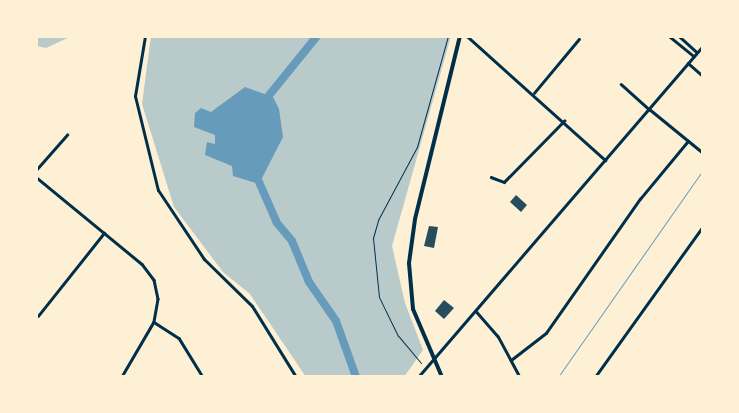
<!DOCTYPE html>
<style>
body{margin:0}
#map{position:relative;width:739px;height:413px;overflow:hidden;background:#fdf0d5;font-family:Manrope,sans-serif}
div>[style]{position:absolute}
.green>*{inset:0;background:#b9caca}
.water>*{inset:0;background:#669bbc}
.stream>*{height:1px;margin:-0.5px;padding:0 0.5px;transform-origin:0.5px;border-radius:0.5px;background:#669bbc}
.river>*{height:8px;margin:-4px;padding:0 4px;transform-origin:4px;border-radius:4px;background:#669bbc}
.building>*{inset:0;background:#264d5e}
.path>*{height:1px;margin:-0.5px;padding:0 0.5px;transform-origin:0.5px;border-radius:0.5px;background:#003049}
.minor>*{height:2.5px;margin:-1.25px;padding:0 1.25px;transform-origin:1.25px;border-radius:1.25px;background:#003049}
.tertiary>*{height:3px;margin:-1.5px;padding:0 1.5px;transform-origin:1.5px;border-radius:1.5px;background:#003049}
.secondary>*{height:3px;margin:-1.5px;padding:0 1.5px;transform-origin:1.5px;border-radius:1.5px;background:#003049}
.primary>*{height:4px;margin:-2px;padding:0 2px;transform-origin:2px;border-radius:2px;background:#003049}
span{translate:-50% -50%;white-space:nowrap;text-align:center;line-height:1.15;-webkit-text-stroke:4.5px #fdf0d5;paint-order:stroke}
.frame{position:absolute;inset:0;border:38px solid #fdf0d5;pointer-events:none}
</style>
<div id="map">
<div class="green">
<div style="clip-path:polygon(36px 36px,72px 36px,46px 48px,36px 46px)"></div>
<div style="clip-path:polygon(151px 36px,451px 36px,392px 246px,405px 303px,423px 350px,404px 377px,306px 377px,250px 294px,223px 272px,174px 207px,142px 104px)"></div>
</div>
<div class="water">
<div style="clip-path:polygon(245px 87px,273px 97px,279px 109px,283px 137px,259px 184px,233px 176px,232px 166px,205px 155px,207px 142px,215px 144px,215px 135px,194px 127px,195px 113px,201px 108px,211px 112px)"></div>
</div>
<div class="stream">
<div style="left:558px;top:377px;width:253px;rotate:-55deg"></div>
</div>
<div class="river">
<div style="left:262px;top:104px;width:87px;rotate:-51deg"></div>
<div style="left:256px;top:175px;width:52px;rotate:66.4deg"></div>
<div style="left:277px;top:223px;width:23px;rotate:50deg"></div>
<div style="left:292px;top:241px;width:44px;rotate:67.5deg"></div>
<div style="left:309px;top:282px;width:47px;rotate:55.3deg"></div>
<div style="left:336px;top:321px;width:59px;rotate:70.3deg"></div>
</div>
<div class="building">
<div style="clip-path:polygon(516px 195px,527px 205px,521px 212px,510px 202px)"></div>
<div style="clip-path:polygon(429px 226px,438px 227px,434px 248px,424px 246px)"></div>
<div style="clip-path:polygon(444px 300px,454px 308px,444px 319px,435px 311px)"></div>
</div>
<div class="path">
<div style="left:421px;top:363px;width:35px;rotate:-130deg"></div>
<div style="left:398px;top:336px;width:43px;rotate:-116deg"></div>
<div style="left:379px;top:297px;width:59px;rotate:-95.8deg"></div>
<div style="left:373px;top:238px;width:19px;rotate:-74deg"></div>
<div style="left:378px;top:220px;width:83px;rotate:-61.9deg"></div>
<div style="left:417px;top:147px;width:115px;rotate:-74.4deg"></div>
<div style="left:430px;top:375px;width:2px;rotate:90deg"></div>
</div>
<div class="minor">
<div style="left:467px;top:36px;width:186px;rotate:41.9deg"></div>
<div style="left:669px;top:36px;width:32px;rotate:39deg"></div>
<div style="left:679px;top:36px;width:24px;rotate:42deg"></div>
<div style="left:688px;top:63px;width:20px;rotate:41deg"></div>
<div style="left:621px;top:84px;width:38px;rotate:42deg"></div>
<div style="left:534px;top:93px;width:70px;rotate:-50.2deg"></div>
<div style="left:36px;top:170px;width:47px;rotate:-48.5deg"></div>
<div style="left:36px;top:177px;width:137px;rotate:39.4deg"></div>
<div style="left:142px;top:264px;width:20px;rotate:53deg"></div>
<div style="left:154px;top:280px;width:19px;rotate:78deg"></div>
<div style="left:158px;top:299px;width:23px;rotate:100deg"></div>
<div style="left:154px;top:322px;width:64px;rotate:120.2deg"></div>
<div style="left:491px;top:177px;width:14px;rotate:21deg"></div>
<div style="left:504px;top:182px;width:86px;rotate:-45.5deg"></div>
<div style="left:476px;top:311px;width:33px;rotate:49deg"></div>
<div style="left:498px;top:336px;width:47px;rotate:61.8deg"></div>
<div style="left:38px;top:316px;width:106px;rotate:-51.5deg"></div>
<div style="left:154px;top:322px;width:30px;rotate:33deg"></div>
<div style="left:179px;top:338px;width:46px;rotate:58.4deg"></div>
<div style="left:511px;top:360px;width:44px;rotate:-37.6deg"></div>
<div style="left:546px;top:333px;width:164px;rotate:-55deg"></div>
<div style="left:640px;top:199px;width:75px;rotate:-50.4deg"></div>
<div style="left:595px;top:377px;width:186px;rotate:-54.4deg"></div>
</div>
<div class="tertiary">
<div style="left:649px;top:109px;width:70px;rotate:39.2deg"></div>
</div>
<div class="secondary">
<div style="left:145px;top:36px;width:61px;rotate:99.5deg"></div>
<div style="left:135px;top:96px;width:97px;rotate:76.3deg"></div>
<div style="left:158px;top:190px;width:83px;rotate:56.3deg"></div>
<div style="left:204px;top:259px;width:67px;rotate:44.4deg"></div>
<div style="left:252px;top:306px;width:84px;rotate:58.2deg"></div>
<div style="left:418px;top:377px;width:437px;rotate:-49.3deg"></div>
</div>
<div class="primary">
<div style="left:442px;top:377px;width:74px;rotate:-113.1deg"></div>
<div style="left:413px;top:309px;width:46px;rotate:-95deg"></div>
<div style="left:409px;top:263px;width:44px;rotate:-82.2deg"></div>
<div style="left:415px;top:219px;width:188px;rotate:-76.2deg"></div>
</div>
<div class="frame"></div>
</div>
